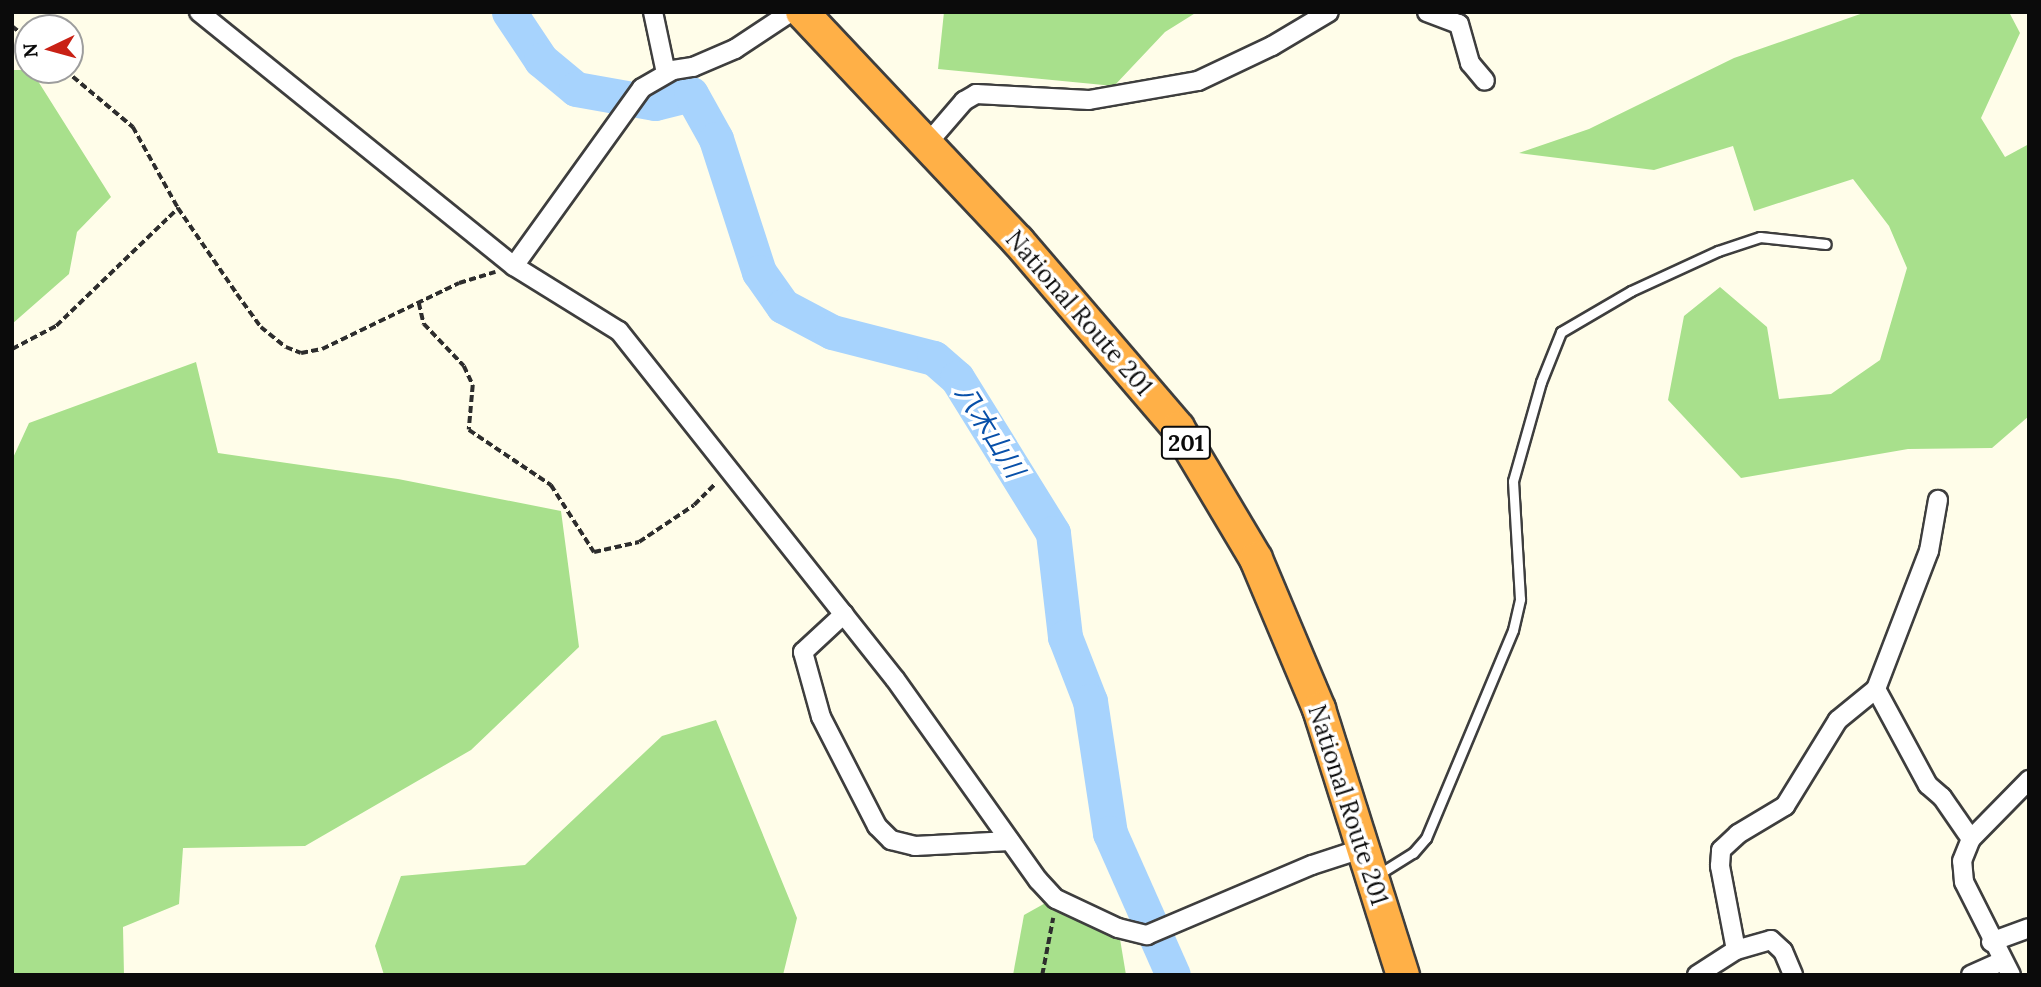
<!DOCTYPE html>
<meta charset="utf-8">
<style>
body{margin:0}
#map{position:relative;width:2041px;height:987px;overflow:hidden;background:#fffde9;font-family:Lora,"Noto Sans JP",serif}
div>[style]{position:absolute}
.forest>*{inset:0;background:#a8e08c}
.river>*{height:35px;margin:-17.5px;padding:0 17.5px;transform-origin:17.5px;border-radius:17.5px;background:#a7d3fd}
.path>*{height:3.5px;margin-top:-1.75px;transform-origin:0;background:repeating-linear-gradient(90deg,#2d2d2d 0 7px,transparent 0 10.5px)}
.roads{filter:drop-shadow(2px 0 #3e3e3e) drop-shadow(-2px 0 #3e3e3e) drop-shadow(0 2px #3e3e3e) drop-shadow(0 -2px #3e3e3e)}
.lane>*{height:9px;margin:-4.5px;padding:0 4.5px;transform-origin:4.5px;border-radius:4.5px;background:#fff}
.street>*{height:18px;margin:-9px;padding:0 9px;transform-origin:9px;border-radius:9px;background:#fff}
.highway>*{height:32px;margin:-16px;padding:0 16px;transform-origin:16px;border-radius:16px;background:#ffb047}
span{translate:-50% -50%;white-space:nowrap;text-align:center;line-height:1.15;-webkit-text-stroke:7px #fff;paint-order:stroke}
.shield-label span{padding:2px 5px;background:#fff;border:2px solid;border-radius:5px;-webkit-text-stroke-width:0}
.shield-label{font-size:23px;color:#0b0b0b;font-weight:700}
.street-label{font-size:24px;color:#0b0b0b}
.water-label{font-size:26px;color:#0850a9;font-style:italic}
.frame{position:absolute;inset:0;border:14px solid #0b0b0b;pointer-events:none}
.north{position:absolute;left:14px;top:14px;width:70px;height:70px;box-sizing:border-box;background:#fff;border:2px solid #9d9d9d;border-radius:50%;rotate:265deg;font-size:19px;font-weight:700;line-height:28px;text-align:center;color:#0b0b0b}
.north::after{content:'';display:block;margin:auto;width:24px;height:32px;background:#c92115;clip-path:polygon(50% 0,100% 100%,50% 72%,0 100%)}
</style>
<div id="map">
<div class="forest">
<div style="clip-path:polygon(944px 12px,1197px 12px,1165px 32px,1114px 86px,938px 69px)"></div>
<div style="clip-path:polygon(1866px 12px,2009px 12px,2020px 33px,1981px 118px,2005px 157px,2029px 144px,2029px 416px,1992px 448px,1908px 449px,1741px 478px,1668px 400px,1684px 316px,1720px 287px,1767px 327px,1779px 399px,1831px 394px,1880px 360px,1907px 268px,1889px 226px,1853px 179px,1754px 211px,1733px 146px,1654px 170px,1519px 153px,1589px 129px,1734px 58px)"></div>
<div style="clip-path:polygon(12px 70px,31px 70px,111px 197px,77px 232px,69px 274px,12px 324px)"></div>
<div style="clip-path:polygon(196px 362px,218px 453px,398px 479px,561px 511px,579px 647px,471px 750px,305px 846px,183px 848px,179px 904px,123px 927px,124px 975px,12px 975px,12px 460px,29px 423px)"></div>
<div style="clip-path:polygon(716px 720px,797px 918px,783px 975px,384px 975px,375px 946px,401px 876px,525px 865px,662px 736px)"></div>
<div style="clip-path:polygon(1049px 901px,1118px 927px,1126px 975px,1013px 975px,1024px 915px)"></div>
</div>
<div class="river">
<div style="left:509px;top:12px;width:58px;rotate:56.3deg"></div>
<div style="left:541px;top:60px;width:45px;rotate:39.6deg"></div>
<div style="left:576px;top:89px;width:80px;rotate:10deg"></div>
<div style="left:655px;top:103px;width:37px;rotate:-14deg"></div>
<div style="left:691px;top:94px;width:51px;rotate:60.9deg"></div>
<div style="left:716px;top:139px;width:140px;rotate:72.1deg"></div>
<div style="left:759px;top:272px;width:42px;rotate:54.8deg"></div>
<div style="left:783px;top:306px;width:55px;rotate:28deg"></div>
<div style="left:832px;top:332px;width:105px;rotate:14.3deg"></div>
<div style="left:934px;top:358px;width:30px;rotate:41deg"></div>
<div style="left:957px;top:378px;width:182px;rotate:58.2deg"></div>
<div style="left:1053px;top:533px;width:105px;rotate:83.4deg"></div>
<div style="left:1065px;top:637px;width:69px;rotate:68.7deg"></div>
<div style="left:1090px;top:701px;width:134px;rotate:81.4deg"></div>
<div style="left:1110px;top:833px;width:155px;rotate:66.1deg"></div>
</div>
<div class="path">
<div style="left:12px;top:26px;width:21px;rotate:39deg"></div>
<div style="left:65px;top:70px;width:89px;rotate:40deg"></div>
<div style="left:133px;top:127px;width:93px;rotate:60.9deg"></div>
<div style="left:178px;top:208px;width:104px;rotate:55.5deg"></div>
<div style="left:237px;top:294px;width:41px;rotate:54deg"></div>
<div style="left:261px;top:327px;width:32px;rotate:39deg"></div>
<div style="left:286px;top:347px;width:16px;rotate:22deg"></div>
<div style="left:301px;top:353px;width:21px;rotate:-11deg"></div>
<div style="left:322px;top:349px;width:152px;rotate:-25.7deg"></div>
<div style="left:459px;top:283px;width:38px;rotate:-17deg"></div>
<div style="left:419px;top:303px;width:22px;rotate:77deg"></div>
<div style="left:424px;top:324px;width:58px;rotate:46.4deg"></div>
<div style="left:464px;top:366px;width:21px;rotate:65deg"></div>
<div style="left:473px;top:385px;width:45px;rotate:95.1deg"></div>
<div style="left:469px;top:430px;width:99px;rotate:33.9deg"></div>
<div style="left:551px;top:485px;width:80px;rotate:57.3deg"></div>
<div style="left:594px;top:552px;width:46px;rotate:-12.5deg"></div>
<div style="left:639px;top:542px;width:66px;rotate:-33.9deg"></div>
<div style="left:694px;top:505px;width:31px;rotate:-45deg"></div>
<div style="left:12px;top:349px;width:50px;rotate:-27.6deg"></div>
<div style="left:56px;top:326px;width:170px;rotate:-44deg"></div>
<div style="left:1042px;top:975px;width:58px;rotate:-79.1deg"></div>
</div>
<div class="roads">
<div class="lane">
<div style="left:1379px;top:874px;width:40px;rotate:-32deg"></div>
<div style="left:1413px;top:853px;width:20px;rotate:-49deg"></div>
<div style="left:1426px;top:838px;width:225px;rotate:-67.3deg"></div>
<div style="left:1513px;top:630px;width:32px;rotate:-77deg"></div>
<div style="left:1520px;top:599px;width:118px;rotate:-93.4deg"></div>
<div style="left:1513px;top:481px;width:103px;rotate:-74.2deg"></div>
<div style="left:1541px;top:382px;width:54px;rotate:-68.2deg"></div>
<div style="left:1561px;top:332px;width:81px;rotate:-30.4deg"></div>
<div style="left:1631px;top:291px;width:96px;rotate:-24.7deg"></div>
<div style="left:1718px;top:251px;width:44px;rotate:-18.4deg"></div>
<div style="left:1760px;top:237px;width:66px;rotate:6.1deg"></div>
</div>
<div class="street">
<div style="left:199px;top:12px;width:405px;rotate:38.9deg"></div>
<div style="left:514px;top:266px;width:123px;rotate:31.8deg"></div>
<div style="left:619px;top:331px;width:444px;rotate:51.6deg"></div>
<div style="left:895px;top:679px;width:247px;rotate:54.6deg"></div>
<div style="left:1038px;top:880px;width:26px;rotate:47deg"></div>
<div style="left:1056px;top:899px;width:68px;rotate:25.1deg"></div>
<div style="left:1118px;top:928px;width:30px;rotate:14deg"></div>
<div style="left:1147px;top:935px;width:179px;rotate:-23deg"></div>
<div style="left:1312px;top:865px;width:52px;rotate:-18.1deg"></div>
<div style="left:653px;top:12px;width:62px;rotate:78deg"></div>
<div style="left:1427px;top:12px;width:34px;rotate:21deg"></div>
<div style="left:1459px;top:24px;width:41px;rotate:74.2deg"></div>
<div style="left:1470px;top:63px;width:23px;rotate:50deg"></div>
<div style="left:927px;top:144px;width:57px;rotate:-49.3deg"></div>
<div style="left:964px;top:101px;width:14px;rotate:-30deg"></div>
<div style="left:976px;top:94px;width:113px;rotate:3deg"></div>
<div style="left:1089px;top:100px;width:111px;rotate:-9.9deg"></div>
<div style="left:1198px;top:81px;width:82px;rotate:-25.3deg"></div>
<div style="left:1272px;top:46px;width:66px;rotate:-30.8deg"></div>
<div style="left:514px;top:266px;width:219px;rotate:-54.3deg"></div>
<div style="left:642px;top:88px;width:36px;rotate:-30deg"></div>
<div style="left:673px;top:70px;width:20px;rotate:-9deg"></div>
<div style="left:693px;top:67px;width:46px;rotate:-23.2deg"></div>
<div style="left:735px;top:49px;width:67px;rotate:-33.5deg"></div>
<div style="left:844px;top:614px;width:56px;rotate:137.2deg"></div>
<div style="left:803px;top:652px;width:67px;rotate:74.5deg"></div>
<div style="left:821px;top:717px;width:123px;rotate:62.8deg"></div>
<div style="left:877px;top:826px;width:20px;rotate:45deg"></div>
<div style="left:891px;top:840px;width:25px;rotate:14deg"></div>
<div style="left:915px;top:846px;width:95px;rotate:-3deg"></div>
<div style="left:1876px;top:689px;width:109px;rotate:61.6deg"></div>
<div style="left:1928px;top:785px;width:18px;rotate:41deg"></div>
<div style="left:1942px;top:797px;width:51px;rotate:55.4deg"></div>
<div style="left:1991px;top:942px;width:40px;rotate:-20.2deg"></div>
<div style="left:1736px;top:950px;width:86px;rotate:-100.8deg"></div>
<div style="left:1720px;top:866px;width:16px;rotate:-86deg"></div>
<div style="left:1721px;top:850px;width:23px;rotate:-43deg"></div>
<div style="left:1738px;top:834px;width:55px;rotate:-30.8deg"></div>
<div style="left:1785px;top:806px;width:101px;rotate:-58.4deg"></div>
<div style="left:1838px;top:720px;width:49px;rotate:-39.2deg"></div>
<div style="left:1876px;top:689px;width:148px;rotate:-69deg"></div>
<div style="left:1929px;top:551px;width:52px;rotate:-80deg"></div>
<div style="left:1697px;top:975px;width:46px;rotate:-32.7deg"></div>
<div style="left:1736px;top:950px;width:36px;rotate:-16deg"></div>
<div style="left:1771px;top:940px;width:16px;rotate:43deg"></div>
<div style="left:1783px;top:951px;width:26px;rotate:67deg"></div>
<div style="left:1971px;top:975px;width:35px;rotate:-24deg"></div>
<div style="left:2011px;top:975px;width:104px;rotate:-116.8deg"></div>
<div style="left:1964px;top:882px;width:21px;rotate:-95deg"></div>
<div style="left:1962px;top:861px;width:24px;rotate:-68deg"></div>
<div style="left:1971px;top:839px;width:83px;rotate:-45.5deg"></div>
</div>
<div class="highway">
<div style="left:802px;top:12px;width:315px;rotate:46.7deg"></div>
<div style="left:1018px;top:241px;width:246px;rotate:49.4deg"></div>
<div style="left:1178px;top:428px;width:152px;rotate:59.2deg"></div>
<div style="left:1256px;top:559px;width:163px;rotate:67.2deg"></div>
<div style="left:1319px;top:709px;width:279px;rotate:72.5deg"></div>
</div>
</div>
<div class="shield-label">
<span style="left:1186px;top:443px">201</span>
</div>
<div class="street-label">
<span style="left:1079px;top:313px;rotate:49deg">National Route 201</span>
<span style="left:1348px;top:805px;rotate:72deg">National Route 201</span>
</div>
<div class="water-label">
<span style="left:990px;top:431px;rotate:58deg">八木山川</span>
</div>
<div class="frame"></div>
<div class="north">N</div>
</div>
